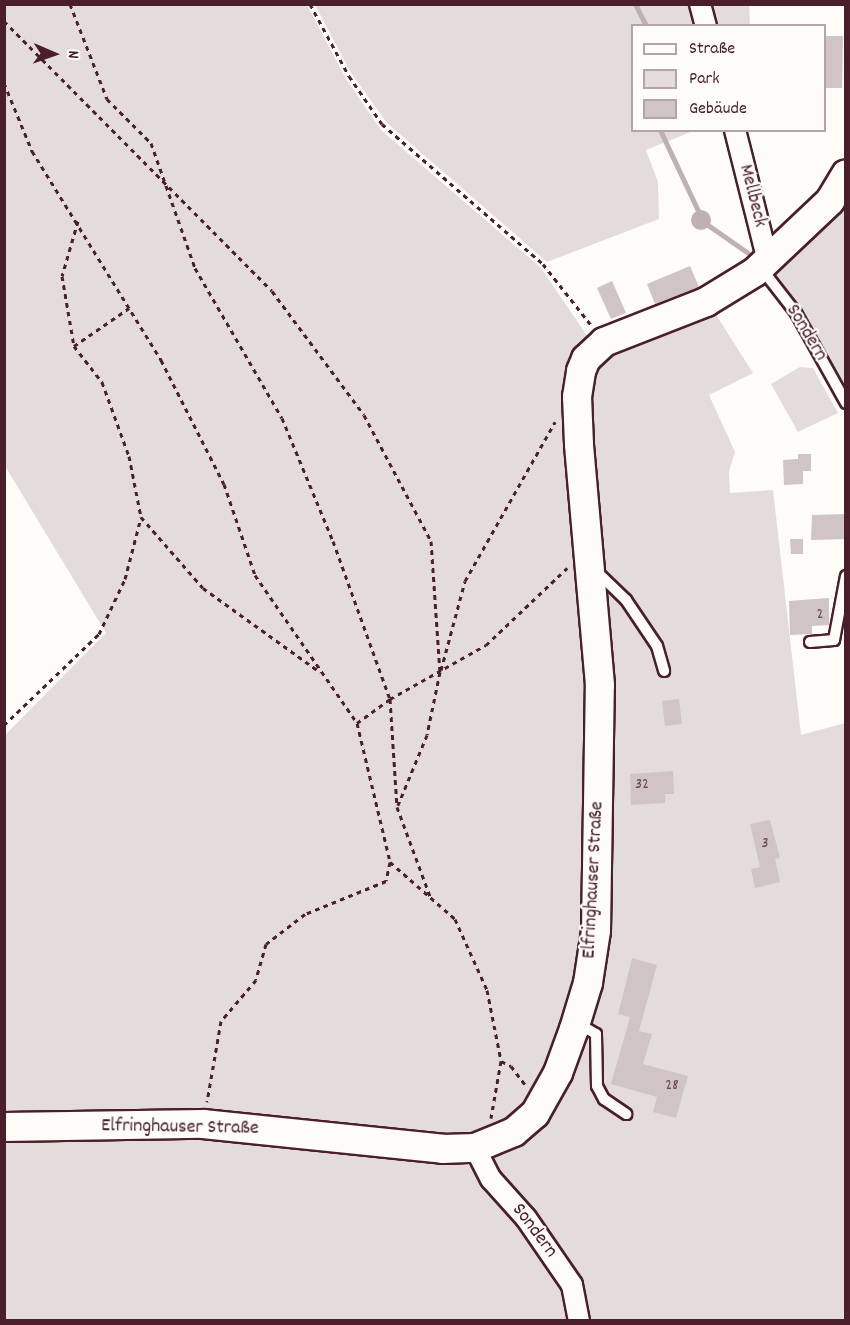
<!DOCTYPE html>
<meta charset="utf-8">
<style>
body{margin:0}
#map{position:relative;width:850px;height:1325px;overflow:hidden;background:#fdfcf7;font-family:Dekko,sans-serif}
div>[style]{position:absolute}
.green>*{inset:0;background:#e3dcda}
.water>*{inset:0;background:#c0b1b1}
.round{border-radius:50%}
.stream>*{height:5px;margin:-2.5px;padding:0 2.5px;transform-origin:2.5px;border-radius:2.5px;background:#c0b1b1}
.building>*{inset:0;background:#d0c5c4}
.path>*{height:3px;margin-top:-1.5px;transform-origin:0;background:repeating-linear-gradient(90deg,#4a1f2b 0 4.5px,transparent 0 9px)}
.roads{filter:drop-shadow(2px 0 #4a1f2b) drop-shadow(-2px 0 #4a1f2b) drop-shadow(0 2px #4a1f2b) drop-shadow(0 -2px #4a1f2b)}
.lane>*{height:10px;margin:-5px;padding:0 5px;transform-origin:5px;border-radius:5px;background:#fdfcf7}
.street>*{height:20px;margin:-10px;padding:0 10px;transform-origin:10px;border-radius:10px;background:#fdfcf7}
.secondary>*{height:28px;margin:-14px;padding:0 14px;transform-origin:14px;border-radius:14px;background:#fdfcf7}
span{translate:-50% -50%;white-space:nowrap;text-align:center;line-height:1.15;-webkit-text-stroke:4.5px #fdfcf7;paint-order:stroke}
.number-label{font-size:16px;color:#6c4851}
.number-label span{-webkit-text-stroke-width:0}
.street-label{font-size:20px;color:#4a1f2b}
.frame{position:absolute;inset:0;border:6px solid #4a1f2b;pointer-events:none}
.legend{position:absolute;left:631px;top:24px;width:195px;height:108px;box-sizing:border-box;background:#fdfcf7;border:2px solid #b5a4a5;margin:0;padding:8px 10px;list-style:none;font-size:18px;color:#4a1f2b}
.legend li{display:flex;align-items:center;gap:12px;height:30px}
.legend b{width:30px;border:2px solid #b5a4a5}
.north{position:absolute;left:24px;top:24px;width:60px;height:60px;-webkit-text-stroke:4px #fdfcf7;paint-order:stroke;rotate:92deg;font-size:16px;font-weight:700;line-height:24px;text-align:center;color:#4a1f2b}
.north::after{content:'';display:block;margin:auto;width:21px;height:27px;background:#4a1f2b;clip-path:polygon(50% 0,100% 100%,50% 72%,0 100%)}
</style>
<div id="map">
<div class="green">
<div style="clip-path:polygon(5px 5px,307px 5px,346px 79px,381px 130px,541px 268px,590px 340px,573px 376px,572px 400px,593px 686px,590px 933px,563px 1033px,542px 1073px,557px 1086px,582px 1035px,598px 986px,608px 934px,609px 714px,593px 525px,585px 401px,587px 372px,594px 359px,613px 345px,713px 310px,753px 373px,709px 395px,735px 452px,729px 471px,730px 493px,773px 490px,801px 735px,845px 723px,845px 1320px,5px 1320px,5px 1138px,44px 1140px,197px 1132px,434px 1154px,474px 1150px,488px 1179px,491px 1175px,472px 1142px,190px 1110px,5px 1118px,5px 735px,106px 633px,5px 466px)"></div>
<div style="clip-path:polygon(315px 5px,694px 5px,700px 25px,632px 26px,632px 130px,693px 131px,646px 150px,658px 182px,659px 219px,547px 262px,387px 123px,351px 73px)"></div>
<div style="clip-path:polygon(705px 5px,749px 5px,750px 25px,711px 25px)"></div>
<div style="clip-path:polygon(845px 190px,845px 393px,770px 266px)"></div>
<div style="clip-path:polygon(800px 367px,813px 368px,838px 413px,798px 432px,771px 384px)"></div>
</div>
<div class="water">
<div class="round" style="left:691px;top:210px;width:20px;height:20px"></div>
</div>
<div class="stream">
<div style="left:635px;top:4px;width:25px;rotate:63deg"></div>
<div style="left:660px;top:130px;width:94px;rotate:64.8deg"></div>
<div style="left:705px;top:223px;width:52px;rotate:34.9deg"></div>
</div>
<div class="building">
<div style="clip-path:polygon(825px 36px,843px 36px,842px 88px,825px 88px)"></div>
<div style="clip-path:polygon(690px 266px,699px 287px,655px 304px,647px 284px)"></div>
<div style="clip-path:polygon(612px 281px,626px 313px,611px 319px,597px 288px)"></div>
<div style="clip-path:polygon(798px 454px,811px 454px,811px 471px,803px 471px,803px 484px,784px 485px,783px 460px,798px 459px)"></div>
<div style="clip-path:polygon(846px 514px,846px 539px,811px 540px,812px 515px)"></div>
<div style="clip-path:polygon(790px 539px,803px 539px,803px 554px,791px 554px)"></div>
<div style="clip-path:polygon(829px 598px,829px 625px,812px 626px,812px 634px,790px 635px,789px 601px)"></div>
<div style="clip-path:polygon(679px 699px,682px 724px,665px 726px,662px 701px)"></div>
<div style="clip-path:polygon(673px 771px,674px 794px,665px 794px,665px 803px,631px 805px,630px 774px)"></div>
<div style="clip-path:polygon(770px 820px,780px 858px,775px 859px,780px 882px,755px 888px,751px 869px,760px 867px,750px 824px)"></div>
<div style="clip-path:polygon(632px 958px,657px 965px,639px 1031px,652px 1034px,643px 1064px,688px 1076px,676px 1118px,653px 1112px,657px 1097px,611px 1084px,630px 1017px,618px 1014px)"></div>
</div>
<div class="path">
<div style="left:70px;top:4px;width:102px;rotate:68.7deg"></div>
<div style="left:107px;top:99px;width:62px;rotate:45deg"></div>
<div style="left:151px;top:143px;width:133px;rotate:70.6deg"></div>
<div style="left:195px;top:268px;width:173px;rotate:59.9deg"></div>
<div style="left:282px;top:418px;width:133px;rotate:67.5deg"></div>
<div style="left:333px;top:541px;width:168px;rotate:70.2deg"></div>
<div style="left:390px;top:699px;width:108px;rotate:86.3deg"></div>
<div style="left:397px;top:807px;width:95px;rotate:69.7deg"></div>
<div style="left:310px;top:4px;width:82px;rotate:61.6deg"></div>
<div style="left:349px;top:76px;width:58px;rotate:55.5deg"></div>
<div style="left:382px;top:124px;width:213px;rotate:41deg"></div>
<div style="left:543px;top:264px;width:78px;rotate:51.8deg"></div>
<div style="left:4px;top:21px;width:380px;rotate:45.2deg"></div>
<div style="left:272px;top:291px;width:154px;rotate:53.4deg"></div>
<div style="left:364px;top:415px;width:143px;rotate:62deg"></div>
<div style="left:431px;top:541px;width:131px;rotate:86.1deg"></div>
<div style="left:440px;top:672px;width:64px;rotate:101.7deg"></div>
<div style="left:427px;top:735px;width:76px;rotate:112.5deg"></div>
<div style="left:4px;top:83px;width:74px;rotate:67.6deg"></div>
<div style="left:32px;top:151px;width:246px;rotate:58.3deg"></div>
<div style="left:161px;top:360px;width:139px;rotate:63.1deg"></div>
<div style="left:224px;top:484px;width:96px;rotate:71.2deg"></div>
<div style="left:255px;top:575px;width:180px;rotate:55.4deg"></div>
<div style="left:357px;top:723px;width:143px;rotate:76.6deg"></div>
<div style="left:390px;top:862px;width:19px;rotate:102deg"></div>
<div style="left:386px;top:881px;width:87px;rotate:157.8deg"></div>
<div style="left:305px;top:914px;width:49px;rotate:142.4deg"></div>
<div style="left:266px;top:944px;width:37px;rotate:106deg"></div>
<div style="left:256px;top:980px;width:54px;rotate:130.5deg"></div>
<div style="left:221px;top:1021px;width:82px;rotate:99.8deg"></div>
<div style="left:78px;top:221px;width:57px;rotate:106.2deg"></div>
<div style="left:62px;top:276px;width:71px;rotate:80.3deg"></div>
<div style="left:74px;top:346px;width:46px;rotate:52.1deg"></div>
<div style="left:102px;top:382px;width:79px;rotate:70deg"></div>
<div style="left:129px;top:456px;width:62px;rotate:78.9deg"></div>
<div style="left:141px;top:517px;width:94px;rotate:48.9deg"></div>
<div style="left:203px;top:588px;width:144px;rotate:35.7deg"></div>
<div style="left:74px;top:346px;width:67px;rotate:-34.6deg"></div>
<div style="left:441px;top:670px;width:92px;rotate:-74.9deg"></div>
<div style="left:465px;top:581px;width:183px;rotate:-60.5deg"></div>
<div style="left:357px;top:723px;width:41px;rotate:-36deg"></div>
<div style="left:390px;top:699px;width:110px;rotate:-29.4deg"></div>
<div style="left:486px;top:645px;width:112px;rotate:-43.5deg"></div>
<div style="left:4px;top:725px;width:132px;rotate:-43.8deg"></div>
<div style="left:99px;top:634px;width:61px;rotate:-64.7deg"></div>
<div style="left:125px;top:579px;width:64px;rotate:-75.5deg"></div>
<div style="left:390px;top:862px;width:86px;rotate:41.2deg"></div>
<div style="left:455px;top:919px;width:78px;rotate:65.7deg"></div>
<div style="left:487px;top:990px;width:72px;rotate:78.8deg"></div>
<div style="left:501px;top:1061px;width:58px;rotate:100deg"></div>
<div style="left:501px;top:1061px;width:11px;rotate:27deg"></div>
<div style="left:511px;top:1066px;width:25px;rotate:53deg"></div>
</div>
<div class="roads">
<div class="lane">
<div style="left:761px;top:268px;width:57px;rotate:52.1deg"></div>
<div style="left:796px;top:313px;width:103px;rotate:60.9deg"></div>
<div style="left:596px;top:571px;width:42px;rotate:44deg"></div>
<div style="left:626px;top:600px;width:55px;rotate:56deg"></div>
<div style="left:657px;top:646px;width:26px;rotate:74deg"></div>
<div style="left:810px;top:642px;width:24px;rotate:-5deg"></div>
<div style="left:834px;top:640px;width:65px;rotate:-79.4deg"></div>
<div style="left:577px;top:1023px;width:22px;rotate:30deg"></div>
<div style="left:596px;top:1034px;width:52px;rotate:88.9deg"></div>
<div style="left:597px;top:1086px;width:15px;rotate:62deg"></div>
<div style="left:604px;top:1099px;width:27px;rotate:34deg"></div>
</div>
<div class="street">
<div style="left:700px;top:4px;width:23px;rotate:75deg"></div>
<div style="left:735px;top:130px;width:135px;rotate:75.9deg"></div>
<div style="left:475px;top:1148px;width:35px;rotate:63deg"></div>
<div style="left:491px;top:1179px;width:52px;rotate:48.1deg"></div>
<div style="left:526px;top:1218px;width:81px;rotate:55.5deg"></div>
<div style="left:572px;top:1285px;width:36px;rotate:79deg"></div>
</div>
<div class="secondary">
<div style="left:4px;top:1127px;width:199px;rotate:-0.9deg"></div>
<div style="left:203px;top:1124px;width:241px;rotate:5.9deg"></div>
<div style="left:443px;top:1149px;width:32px;rotate:-2deg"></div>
<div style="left:475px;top:1148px;width:42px;rotate:-22.3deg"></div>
<div style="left:514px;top:1132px;width:28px;rotate:-41deg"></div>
<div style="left:535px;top:1114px;width:47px;rotate:-60.7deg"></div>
<div style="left:558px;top:1073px;width:47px;rotate:-70deg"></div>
<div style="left:574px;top:1029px;width:48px;rotate:-73.1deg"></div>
<div style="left:588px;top:983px;width:53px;rotate:-81.3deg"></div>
<div style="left:596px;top:931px;width:246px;rotate:-89.1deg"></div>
<div style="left:600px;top:685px;width:242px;rotate:-95deg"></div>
<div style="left:579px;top:444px;width:47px;rotate:-92.4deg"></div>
<div style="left:577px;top:397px;width:26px;rotate:-81deg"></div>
<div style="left:581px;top:371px;width:13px;rotate:-67deg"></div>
<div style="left:586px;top:359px;width:25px;rotate:-43deg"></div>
<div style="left:604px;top:342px;width:110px;rotate:-21.4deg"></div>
<div style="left:706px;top:302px;width:57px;rotate:-31.5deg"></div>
<div style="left:755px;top:272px;width:103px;rotate:-43.4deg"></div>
<div style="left:830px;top:201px;width:31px;rotate:-59deg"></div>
</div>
</div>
<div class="number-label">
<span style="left:820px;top:615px">2</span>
<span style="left:642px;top:785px">32</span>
<span style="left:765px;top:844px">3</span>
<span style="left:672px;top:1086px">28</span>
</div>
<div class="street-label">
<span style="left:752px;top:196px;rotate:76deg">Mellbeck</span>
<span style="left:806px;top:333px;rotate:59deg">Sondern</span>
<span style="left:594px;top:880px;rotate:-87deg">Elfringhauser Straße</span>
<span style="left:180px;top:1128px;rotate:1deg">Elfringhauser Straße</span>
<span style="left:534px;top:1231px;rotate:53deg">Sondern</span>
</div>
<div class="frame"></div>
<ul class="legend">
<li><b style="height:8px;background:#fdfcf7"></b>Straße</li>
<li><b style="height:16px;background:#e3dcda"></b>Park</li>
<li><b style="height:16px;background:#d0c5c4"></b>Gebäude</li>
</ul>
<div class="north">N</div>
</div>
